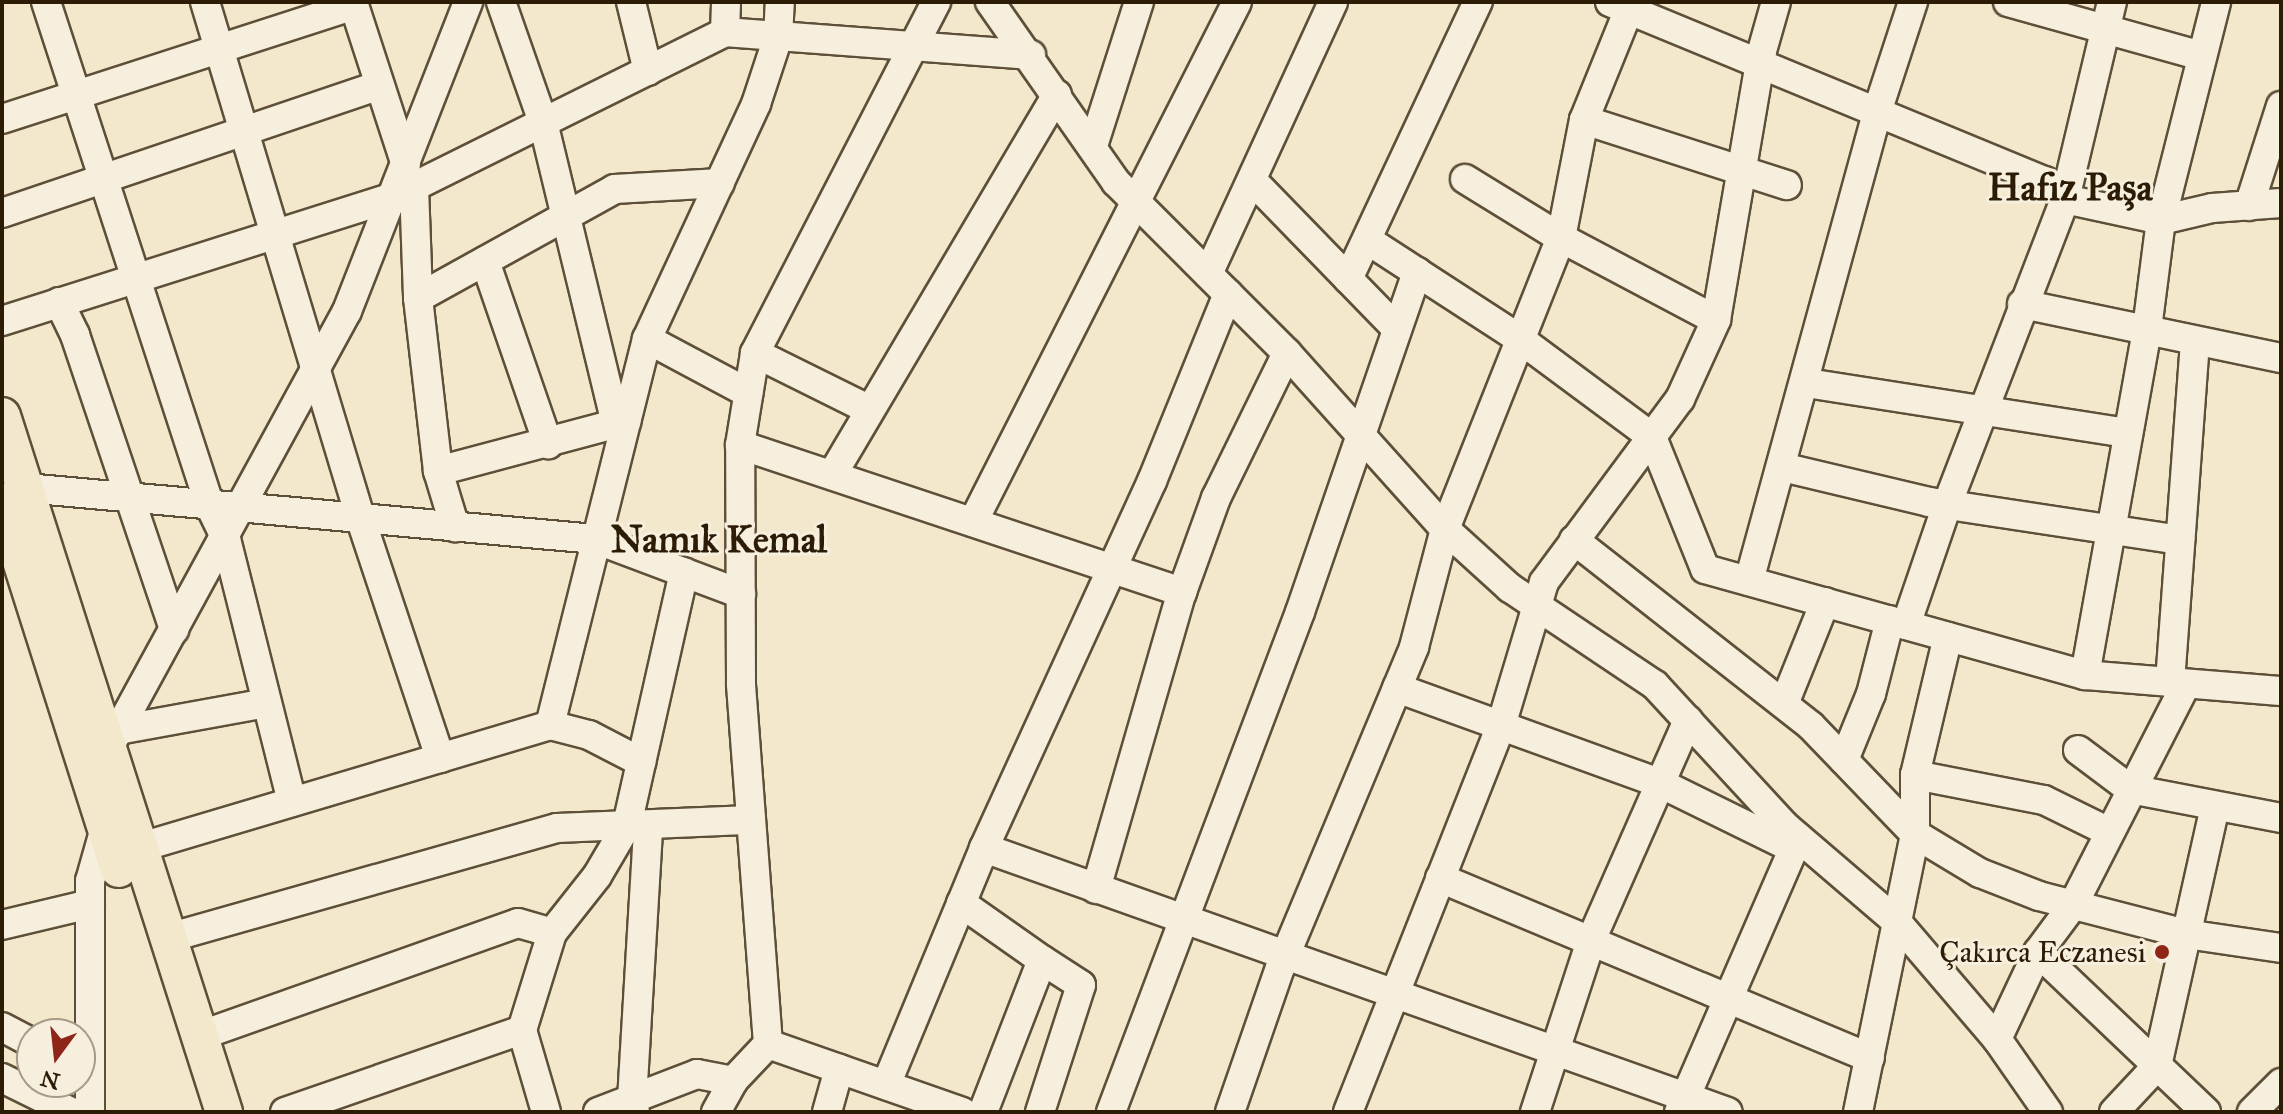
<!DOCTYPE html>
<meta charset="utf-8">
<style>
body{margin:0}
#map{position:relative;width:2283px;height:1114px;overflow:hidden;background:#f3e7cc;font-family:"IM FELL Great Primer",serif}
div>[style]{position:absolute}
.roads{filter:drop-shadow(2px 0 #5e4f38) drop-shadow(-2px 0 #5e4f38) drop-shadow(0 2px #5e4f38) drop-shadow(0 -2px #5e4f38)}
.minor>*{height:28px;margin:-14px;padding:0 14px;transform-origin:14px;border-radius:14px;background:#f7efde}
.major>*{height:36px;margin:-18px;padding:0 18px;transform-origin:18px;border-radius:18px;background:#f3e7cc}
.dots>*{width:22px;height:22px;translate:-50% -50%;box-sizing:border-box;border:4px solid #f7efde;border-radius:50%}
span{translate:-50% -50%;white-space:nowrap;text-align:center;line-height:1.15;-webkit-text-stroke:6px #f7efde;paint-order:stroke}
.poi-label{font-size:30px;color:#2c1c06}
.right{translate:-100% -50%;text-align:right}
.district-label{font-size:38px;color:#2c1c06;font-weight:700}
.frame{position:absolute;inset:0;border:4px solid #2c1c06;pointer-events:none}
.north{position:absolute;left:16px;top:1018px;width:80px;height:80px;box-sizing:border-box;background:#f7efde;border:2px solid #a69b88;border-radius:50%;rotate:195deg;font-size:22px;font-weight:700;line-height:32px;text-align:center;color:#2c1c06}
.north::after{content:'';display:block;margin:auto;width:28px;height:36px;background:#8f2418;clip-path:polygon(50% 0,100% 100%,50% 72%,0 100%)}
</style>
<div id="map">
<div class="roads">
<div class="minor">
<div style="left:46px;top:2px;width:530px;rotate:71.98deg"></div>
<div style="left:210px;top:506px;width:37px;rotate:64deg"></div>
<div style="left:226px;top:539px;width:271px;rotate:75.9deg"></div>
<div style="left:205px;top:2px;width:541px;rotate:73.24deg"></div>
<div style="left:361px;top:520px;width:251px;rotate:71.6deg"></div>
<div style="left:353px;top:2px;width:171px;rotate:72deg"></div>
<div style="left:501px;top:2px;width:127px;rotate:70.7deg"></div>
<div style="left:543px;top:122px;width:311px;rotate:76.4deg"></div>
<div style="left:631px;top:2px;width:71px;rotate:76.2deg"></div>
<div style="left:990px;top:2px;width:220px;rotate:55deg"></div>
<div style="left:1116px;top:182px;width:242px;rotate:45deg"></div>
<div style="left:1287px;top:353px;width:237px;rotate:48.1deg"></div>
<div style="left:1445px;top:529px;width:88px;rotate:42.2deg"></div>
<div style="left:1510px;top:588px;width:174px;rotate:33.8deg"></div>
<div style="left:1655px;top:685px;width:192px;rotate:47.3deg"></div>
<div style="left:1785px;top:826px;width:148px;rotate:40.6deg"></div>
<div style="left:1897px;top:922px;width:154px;rotate:49.5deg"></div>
<div style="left:1997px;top:1039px;width:89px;rotate:55.1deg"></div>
<div style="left:1610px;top:2px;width:470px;rotate:22.4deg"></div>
<div style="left:2045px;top:181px;width:27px;rotate:42deg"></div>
<div style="left:2065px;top:199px;width:98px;rotate:12.3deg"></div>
<div style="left:2161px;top:220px;width:52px;rotate:-13.2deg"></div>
<div style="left:2212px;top:208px;width:69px;rotate:-4.1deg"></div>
<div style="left:2008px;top:2px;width:200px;rotate:15.6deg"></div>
<div style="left:725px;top:32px;width:30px;rotate:-88deg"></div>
<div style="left:2px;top:119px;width:370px;rotate:-17.9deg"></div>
<div style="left:1584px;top:120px;width:213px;rotate:17.8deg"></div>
<div style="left:1093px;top:146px;width:151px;rotate:-72.3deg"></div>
<div style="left:1465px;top:179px;width:113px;rotate:31.6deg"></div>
<div style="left:1561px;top:238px;width:175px;rotate:27.9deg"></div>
<div style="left:1254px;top:182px;width:205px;rotate:45.8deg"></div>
<div style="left:414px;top:187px;width:111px;rotate:87.9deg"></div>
<div style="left:418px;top:298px;width:174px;rotate:83.4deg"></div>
<div style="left:438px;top:471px;width:59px;rotate:73.1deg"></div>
<div style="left:2249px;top:206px;width:105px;rotate:-72.3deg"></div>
<div style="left:2px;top:213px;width:396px;rotate:-18.7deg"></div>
<div style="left:1369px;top:241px;width:180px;rotate:33deg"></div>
<div style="left:1520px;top:339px;width:164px;rotate:36.6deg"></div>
<div style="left:1652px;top:437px;width:142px;rotate:68.1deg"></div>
<div style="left:1705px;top:569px;width:395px;rotate:15.6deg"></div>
<div style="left:2085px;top:675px;width:197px;rotate:4.7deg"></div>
<div style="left:485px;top:261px;width:194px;rotate:71deg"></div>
<div style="left:1208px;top:274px;width:299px;rotate:-65.3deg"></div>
<div style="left:1348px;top:279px;width:306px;rotate:-64.9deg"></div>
<div style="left:418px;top:298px;width:225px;rotate:-29deg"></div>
<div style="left:615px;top:189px;width:105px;rotate:-3.3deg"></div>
<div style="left:59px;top:302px;width:37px;rotate:64deg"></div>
<div style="left:75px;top:335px;width:311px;rotate:71.4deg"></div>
<div style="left:2022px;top:304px;width:265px;rotate:11.8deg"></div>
<div style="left:2px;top:321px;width:410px;rotate:-17.6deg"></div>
<div style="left:393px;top:197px;width:371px;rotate:-26.4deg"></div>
<div style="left:725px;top:32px;width:307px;rotate:4.3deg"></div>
<div style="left:647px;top:339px;width:115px;rotate:28.1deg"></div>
<div style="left:755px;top:353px;width:128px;rotate:26.4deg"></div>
<div style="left:1807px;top:383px;width:325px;rotate:8.9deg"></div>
<div style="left:740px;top:445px;width:466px;rotate:18.4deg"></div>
<div style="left:1782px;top:467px;width:151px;rotate:13.4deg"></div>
<div style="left:1929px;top:502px;width:254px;rotate:8.6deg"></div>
<div style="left:438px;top:471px;width:195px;rotate:-14.9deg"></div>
<div style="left:832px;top:475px;width:442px;rotate:-59.4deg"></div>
<div style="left:25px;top:488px;width:572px;rotate:5.11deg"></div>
<div style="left:595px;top:539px;width:156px;rotate:20.6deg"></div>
<div style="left:973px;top:522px;width:583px;rotate:-63.08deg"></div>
<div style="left:1574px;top:540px;width:301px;rotate:38.1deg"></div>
<div style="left:1811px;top:726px;width:150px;rotate:46.1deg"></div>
<div style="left:1915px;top:834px;width:76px;rotate:31deg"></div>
<div style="left:1980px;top:873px;width:63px;rotate:21.3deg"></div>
<div style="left:2039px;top:896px;width:152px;rotate:14.5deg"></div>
<div style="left:2186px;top:934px;width:96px;rotate:8.4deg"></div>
<div style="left:1749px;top:581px;width:489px;rotate:-74.7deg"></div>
<div style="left:1878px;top:109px;width:113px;rotate:-71.9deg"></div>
<div style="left:1906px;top:625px;width:127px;rotate:-71.1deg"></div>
<div style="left:1947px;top:505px;width:328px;rotate:-68.9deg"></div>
<div style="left:2065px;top:199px;width:203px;rotate:-76.6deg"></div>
<div style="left:2085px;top:675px;width:352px;rotate:-79.8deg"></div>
<div style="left:2147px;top:329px;width:110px;rotate:-82.7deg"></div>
<div style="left:2161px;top:220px;width:225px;rotate:-75.8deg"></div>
<div style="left:2170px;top:682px;width:341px;rotate:-85.8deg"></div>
<div style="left:1397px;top:688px;width:280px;rotate:19.9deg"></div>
<div style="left:1660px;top:783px;width:149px;rotate:26.2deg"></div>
<div style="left:1784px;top:704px;width:110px;rotate:-68.1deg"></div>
<div style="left:550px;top:725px;width:398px;rotate:-75.9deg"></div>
<div style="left:647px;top:339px;width:259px;rotate:-65.1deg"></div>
<div style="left:756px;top:104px;width:71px;rotate:-71.8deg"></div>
<div style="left:778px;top:37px;width:35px;rotate:-87deg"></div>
<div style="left:118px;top:730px;width:151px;rotate:-10.3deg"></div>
<div style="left:2078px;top:750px;width:65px;rotate:36.9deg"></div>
<div style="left:2130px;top:789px;width:154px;rotate:10.9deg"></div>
<div style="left:102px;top:760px;width:511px;rotate:-61.38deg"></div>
<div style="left:347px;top:311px;width:332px;rotate:-68.6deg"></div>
<div style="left:1844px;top:760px;width:71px;rotate:-67.8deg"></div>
<div style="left:1871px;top:694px;width:76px;rotate:-75.6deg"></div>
<div style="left:1915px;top:775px;width:131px;rotate:11deg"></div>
<div style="left:2044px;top:800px;width:72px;rotate:26.2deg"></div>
<div style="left:138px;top:848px;width:430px;rotate:-16.6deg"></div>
<div style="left:550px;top:725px;width:40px;rotate:14.4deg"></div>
<div style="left:589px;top:735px;width:59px;rotate:27.4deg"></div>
<div style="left:984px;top:848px;width:789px;rotate:19.54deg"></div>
<div style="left:1440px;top:878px;width:466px;rotate:22.7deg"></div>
<div style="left:1096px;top:889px;width:309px;rotate:-73.9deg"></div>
<div style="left:1182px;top:592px;width:100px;rotate:-70.1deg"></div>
<div style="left:1216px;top:498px;width:161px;rotate:-63.9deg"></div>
<div style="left:961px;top:903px;width:99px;rotate:35.1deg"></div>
<div style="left:1042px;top:960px;width:163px;rotate:111.2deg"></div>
<div style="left:2px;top:925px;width:90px;rotate:-13.4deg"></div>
<div style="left:168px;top:938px;width:404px;rotate:-15.8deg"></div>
<div style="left:557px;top:828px;width:194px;rotate:-2.4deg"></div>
<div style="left:2038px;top:952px;width:232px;rotate:43.6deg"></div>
<div style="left:2px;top:1027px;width:34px;rotate:28deg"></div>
<div style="left:199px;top:1036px;width:338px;rotate:-19.5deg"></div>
<div style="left:518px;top:923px;width:35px;rotate:16deg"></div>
<div style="left:1997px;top:1039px;width:96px;rotate:-64.8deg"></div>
<div style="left:2038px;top:952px;width:59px;rotate:-53.3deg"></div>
<div style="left:2073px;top:905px;width:248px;rotate:-62.9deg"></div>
<div style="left:768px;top:1044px;width:206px;rotate:19.3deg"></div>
<div style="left:2px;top:1078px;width:77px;rotate:26.2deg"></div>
<div style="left:886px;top:1085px;width:256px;rotate:-67.5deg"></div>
<div style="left:984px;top:848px;width:404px;rotate:-65.4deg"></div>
<div style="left:1152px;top:481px;width:202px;rotate:-67.9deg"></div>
<div style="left:90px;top:1112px;width:231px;rotate:-90deg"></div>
<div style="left:90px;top:881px;width:55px;rotate:-74.2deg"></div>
<div style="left:285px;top:1112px;width:251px;rotate:-19.1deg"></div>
<div style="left:546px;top:1112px;width:85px;rotate:-106.3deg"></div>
<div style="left:522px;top:1030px;width:102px;rotate:-72.8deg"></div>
<div style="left:552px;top:933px;width:73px;rotate:-51.7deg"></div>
<div style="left:597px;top:876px;width:59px;rotate:-59.5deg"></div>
<div style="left:627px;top:825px;width:259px;rotate:-77.3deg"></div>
<div style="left:598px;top:1112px;width:106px;rotate:-21deg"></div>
<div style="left:697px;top:1074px;width:37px;rotate:11deg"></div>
<div style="left:635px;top:1112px;width:12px;rotate:-104deg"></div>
<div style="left:632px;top:1100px;width:273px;rotate:-86.6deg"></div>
<div style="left:716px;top:1112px;width:35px;rotate:-61deg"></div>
<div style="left:733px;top:1081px;width:51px;rotate:-46.6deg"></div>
<div style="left:768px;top:1044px;width:361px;rotate:-94.3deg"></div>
<div style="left:741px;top:684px;width:239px;rotate:-90.2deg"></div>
<div style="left:740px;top:445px;width:93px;rotate:-80.7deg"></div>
<div style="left:755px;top:353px;width:395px;rotate:-62.7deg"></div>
<div style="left:827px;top:1112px;width:45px;rotate:-74.4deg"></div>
<div style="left:1040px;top:1112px;width:133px;rotate:-72.1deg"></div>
<div style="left:1081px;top:985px;width:46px;rotate:-147.3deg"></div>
<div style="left:1111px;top:1112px;width:535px;rotate:-69.29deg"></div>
<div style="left:1300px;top:612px;width:360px;rotate:-71deg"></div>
<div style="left:1230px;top:1112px;width:152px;rotate:-70.9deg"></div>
<div style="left:1280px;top:968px;width:348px;rotate:-67.3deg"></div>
<div style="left:1414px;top:647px;width:122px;rotate:-75.3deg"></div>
<div style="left:1445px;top:529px;width:313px;rotate:-68.3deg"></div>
<div style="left:1561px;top:238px;width:120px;rotate:-79deg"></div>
<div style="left:1584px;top:120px;width:127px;rotate:-67.9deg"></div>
<div style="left:1348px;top:1112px;width:412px;rotate:-68.4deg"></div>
<div style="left:1500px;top:729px;width:153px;rotate:-73.3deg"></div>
<div style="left:1544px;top:582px;width:228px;rotate:-53.4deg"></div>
<div style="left:1680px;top:399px;width:87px;rotate:-65.5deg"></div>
<div style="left:1716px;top:320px;width:273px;rotate:-80.3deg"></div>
<div style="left:1762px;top:51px;width:51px;rotate:-74.1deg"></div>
<div style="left:1535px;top:1112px;width:183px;rotate:-71.9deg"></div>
<div style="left:1592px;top:938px;width:238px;rotate:-66.2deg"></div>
<div style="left:1679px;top:1112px;width:299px;rotate:-66.5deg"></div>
<div style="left:1858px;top:1112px;width:284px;rotate:-78.4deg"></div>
<div style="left:1915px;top:834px;width:59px;rotate:-90deg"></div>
<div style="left:1915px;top:775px;width:142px;rotate:-76.6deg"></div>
<div style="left:2114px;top:1112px;width:63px;rotate:-46.9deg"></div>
<div style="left:2157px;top:1066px;width:266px;rotate:-77.4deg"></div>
<div style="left:2252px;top:1112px;width:41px;rotate:-45deg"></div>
</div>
<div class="major">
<div style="left:2px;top:416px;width:731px;rotate:72.31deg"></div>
<div style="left:2px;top:501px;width:386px;rotate:72.4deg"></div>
</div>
</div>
<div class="dots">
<div style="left:2162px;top:952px;background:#8f2418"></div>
</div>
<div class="poi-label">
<span class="right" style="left:2146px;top:952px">Çakırca Eczanesi</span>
</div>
<div class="district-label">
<span style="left:2070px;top:188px">Hafız Paşa</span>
<span style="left:719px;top:540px">Namık Kemal</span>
</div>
<div class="frame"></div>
<div class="north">N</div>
</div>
